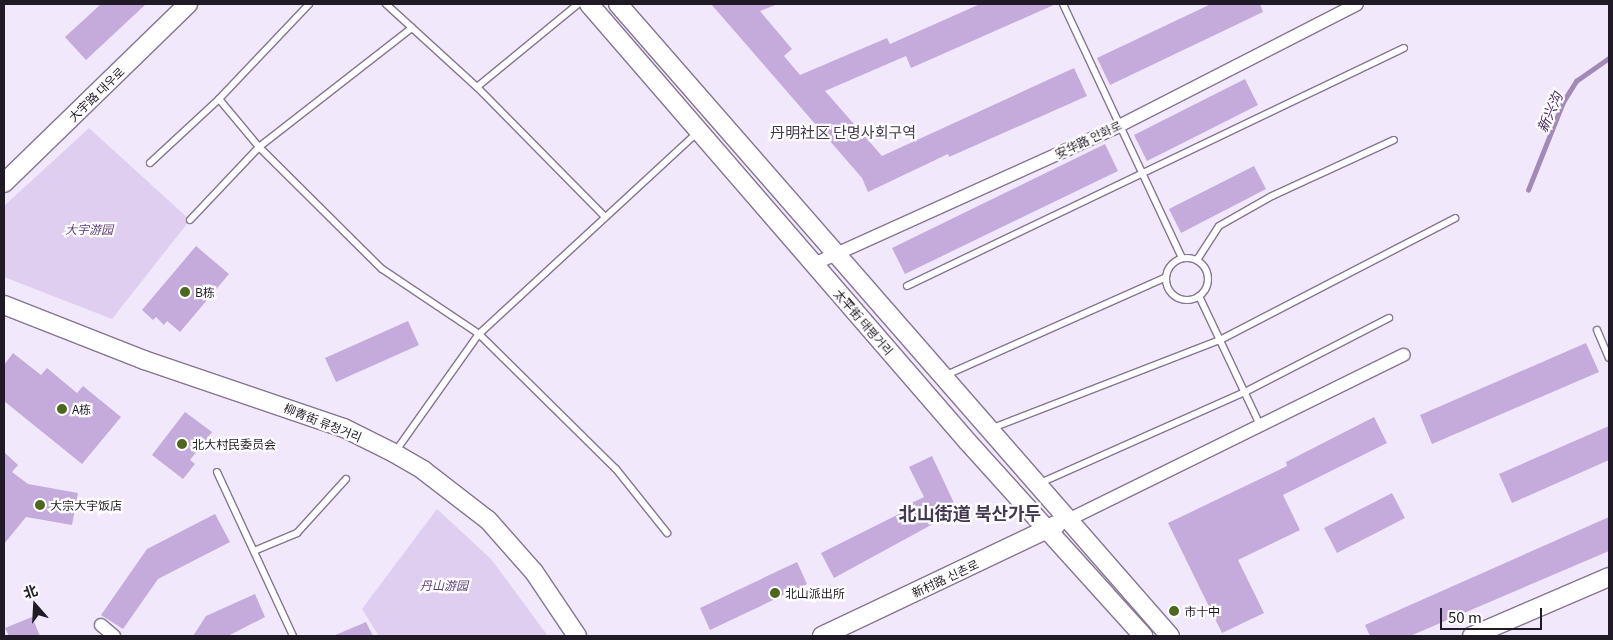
<!DOCTYPE html>
<meta charset="utf-8">
<style>
body{margin:0}
#map{position:relative;width:1613px;height:640px;overflow:hidden;background:#f2e8fb;font-family:Georgia,"Noto Sans SC","Noto Sans KR",serif}
div>[style]{position:absolute}
.green>*{inset:0;background:#dfcef0}
.stream>*{height:4.5px;margin:-2.25px;padding:0 2.25px;transform-origin:2.25px;border-radius:2.25px;background:#a289b8}
.building>*{inset:0;background:#c4abdc}
.roads{filter:drop-shadow(1px 0 #857692) drop-shadow(-1px 0 #857692) drop-shadow(0 1px #857692) drop-shadow(0 -1px #857692)}
.lane>*{height:6px;margin:-3px;padding:0 3px;transform-origin:3px;border-radius:3px;background:#fff}
.lane>.ring{margin:-3px;padding:0;box-sizing:content-box;background:none;border:6px solid #fff;border-radius:50%}
.street>*{height:12px;margin:-6px;padding:0 6px;transform-origin:6px;border-radius:6px;background:#fff}
.secondary>*{height:18px;margin:-9px;padding:0 9px;transform-origin:9px;border-radius:9px;background:#fff}
.dots>*{width:14px;height:14px;translate:-50% -50%;box-sizing:border-box;border:2px solid #fff;border-radius:50%}
span{translate:-50% -50%;white-space:nowrap;text-align:center;line-height:1.15;-webkit-text-stroke:4.5px #fff;paint-order:stroke}
.street-label{font-size:12px;color:#201a26}
.park-label{font-size:12px;color:#5f3d7a;font-style:italic}
.poi-label{font-size:12px;color:#201a26}
.left{translate:0 -50%;text-align:left}
.water-label{font-size:14px;color:#4d2b66;font-style:italic}
.quarter-label{font-size:15px;color:#453851}
.district-label{font-size:18px;color:#453851;font-weight:700}
.frame{position:absolute;inset:0;border:5px solid #201a26;pointer-events:none}
.north{position:absolute;left:10px;top:580px;width:50px;height:50px;-webkit-text-stroke:4px #fff;paint-order:stroke;rotate:341deg;font-size:14px;font-weight:700;line-height:20px;text-align:center;color:#201a26}
.north::after{content:'';display:block;margin:auto;width:18px;height:22px;background:#201a26;clip-path:polygon(50% 0,100% 100%,50% 72%,0 100%)}
.scale{position:absolute;left:1440px;top:608px;width:102px;height:22px;box-sizing:border-box;border:2px solid #201a26;border-top:0;padding-left:6px;font-size:15px;line-height:18px;white-space:nowrap;color:#201a26;-webkit-text-stroke:4px #fff;paint-order:stroke}
</style>
<div id="map">
<div class="green">
<div style="clip-path:polygon(89px 128px,190px 220px,112px 319px,4px 277px,4px 206px)"></div>
<div style="clip-path:polygon(437px 509px,491px 559px,548px 636px,379px 636px,362px 609px)"></div>
</div>
<div class="stream">
<div style="left:1528px;top:190px;width:95px;rotate:-68.3deg"></div>
<div style="left:1563px;top:102px;width:25px;rotate:-58deg"></div>
<div style="left:1576px;top:81px;width:40px;rotate:-34.9deg"></div>
</div>
<div class="building">
<div style="clip-path:polygon(101px 4px,146px 4px,86px 60px,65px 37px)"></div>
<div style="clip-path:polygon(711px 4px,778px 4px,760px 11px,792px 49px,784px 56px,800px 75px,887px 38px,890px 44px,980px 4px,1056px 4px,911px 68px,906px 56px,825px 91px,882px 156px,1074px 68px,1087px 96px,949px 157px,948px 154px,868px 192px,862px 178px)"></div>
<div style="clip-path:polygon(1211px 4px,1260px 4px,1263px 12px,1110px 85px,1097px 58px)"></div>
<div style="clip-path:polygon(1245px 79px,1258px 105px,1147px 161px,1134px 135px)"></div>
<div style="clip-path:polygon(1105px 144px,1118px 171px,905px 274px,892px 248px)"></div>
<div style="clip-path:polygon(1254px 166px,1266px 189px,1181px 233px,1169px 209px)"></div>
<div style="clip-path:polygon(196px 246px,229px 274px,180px 332px,167px 321px,164px 325px,156px 317px,153px 320px,142px 310px)"></div>
<div style="clip-path:polygon(408px 321px,419px 345px,336px 382px,325px 358px)"></div>
<div style="clip-path:polygon(1586px 343px,1599px 372px,1432px 444px,1420px 415px)"></div>
<div style="clip-path:polygon(13px 353px,41px 375px,47px 368px,77px 393px,83px 386px,121px 417px,82px 464px,4px 401px,4px 365px)"></div>
<div style="clip-path:polygon(185px 412px,212px 432px,190px 460px,195px 464px,183px 479px,152px 455px)"></div>
<div style="clip-path:polygon(1374px 417px,1387px 443px,1283px 495px,1300px 530px,1238px 560px,1264px 613px,1222px 633px,1168px 523px,1287px 466px,1286px 462px)"></div>
<div style="clip-path:polygon(1609px 426px,1609px 460px,1512px 503px,1499px 474px)"></div>
<div style="clip-path:polygon(4px 452px,18px 465px,12px 472px,28px 484px,78px 493px,72px 525px,26px 517px,4px 544px)"></div>
<div style="clip-path:polygon(932px 456px,954px 503px,953px 513px,834px 578px,821px 553px,903px 512px,901px 508px,924px 497px,909px 467px)"></div>
<div style="clip-path:polygon(1392px 493px,1405px 518px,1337px 553px,1324px 528px)"></div>
<div style="clip-path:polygon(215px 514px,230px 542px,158px 579px,123px 629px,101px 615px,147px 549px)"></div>
<div style="clip-path:polygon(1609px 517px,1609px 551px,1410px 636px,1370px 636px,1365px 625px)"></div>
<div style="clip-path:polygon(797px 562px,807px 584px,710px 630px,700px 608px)"></div>
<div style="clip-path:polygon(255px 594px,265px 617px,228px 636px,193px 636px,206px 616px)"></div>
<div style="clip-path:polygon(32px 617px,40px 636px,9px 636px,5px 628px)"></div>
<div style="clip-path:polygon(366px 622px,373px 636px,333px 636px)"></div>
</div>
<div class="roads">
<div class="lane">
<div style="left:386px;top:4px;width:123px;rotate:42.4deg"></div>
<div style="left:477px;top:87px;width:181px;rotate:45.4deg"></div>
<div style="left:1063px;top:4px;width:280px;rotate:64.9deg"></div>
<div style="left:477px;top:87px;width:131px;rotate:-39.4deg"></div>
<div style="left:219px;top:99px;width:62px;rotate:50.2deg"></div>
<div style="left:259px;top:147px;width:173px;rotate:44.8deg"></div>
<div style="left:382px;top:269px;width:117px;rotate:33.8deg"></div>
<div style="left:479px;top:334px;width:192px;rotate:44.6deg"></div>
<div style="left:616px;top:469px;width:82px;rotate:51.4deg"></div>
<div style="left:150px;top:163px;width:94px;rotate:-42.8deg"></div>
<div style="left:219px;top:99px;width:131px;rotate:-46.5deg"></div>
<div style="left:190px;top:220px;width:100px;rotate:-46.6deg"></div>
<div style="left:259px;top:147px;width:194px;rotate:-37.9deg"></div>
<div class="ring" style="left:1166px;top:258px;width:36px;height:36px"></div>
<div style="left:1197px;top:260px;width:40px;rotate:-57.1deg"></div>
<div style="left:1219px;top:226px;width:61px;rotate:-29.5deg"></div>
<div style="left:1272px;top:196px;width:134px;rotate:-24.7deg"></div>
<div style="left:907px;top:286px;width:551px;rotate:-25.59deg"></div>
<div style="left:1199px;top:296px;width:143px;rotate:64.7deg"></div>
<div style="left:1597px;top:330px;width:30px;rotate:67deg"></div>
<div style="left:944px;top:376px;width:243px;rotate:-24deg"></div>
<div style="left:990px;top:429px;width:247px;rotate:-21.2deg"></div>
<div style="left:1220px;top:340px;width:265px;rotate:-27.4deg"></div>
<div style="left:395px;top:452px;width:145px;rotate:-54.6deg"></div>
<div style="left:479px;top:334px;width:298px;rotate:-42.7deg"></div>
<div style="left:217px;top:472px;width:181px;rotate:65.1deg"></div>
<div style="left:1038px;top:484px;width:227px;rotate:-24deg"></div>
<div style="left:1245px;top:392px;width:162px;rotate:-27.2deg"></div>
<div style="left:254px;top:551px;width:47px;rotate:-22.7deg"></div>
<div style="left:297px;top:533px;width:73px;rotate:-47.8deg"></div>
</div>
<div class="street">
<div style="left:814px;top:264px;width:335px;rotate:-24.3deg"></div>
<div style="left:1119px;top:126px;width:267px;rotate:-27.1deg"></div>
<div style="left:1068px;top:520px;width:374px;rotate:-26.2deg"></div>
<div style="left:101px;top:625px;width:17px;rotate:40deg"></div>
</div>
<div class="secondary">
<div style="left:589px;top:4px;width:578px;rotate:49.14deg"></div>
<div style="left:967px;top:441px;width:263px;rotate:47.9deg"></div>
<div style="left:618px;top:4px;width:839px;rotate:48.87deg"></div>
<div style="left:4px;top:183px;width:257px;rotate:-44.2deg"></div>
<div style="left:4px;top:305px;width:150px;rotate:21.4deg"></div>
<div style="left:144px;top:360px;width:211px;rotate:18.8deg"></div>
<div style="left:344px;top:428px;width:56px;rotate:26.6deg"></div>
<div style="left:394px;top:453px;width:34px;rotate:30deg"></div>
<div style="left:423px;top:470px;width:82px;rotate:37.6deg"></div>
<div style="left:488px;top:520px;width:69px;rotate:48.5deg"></div>
<div style="left:534px;top:572px;width:77px;rotate:56.1deg"></div>
<div style="left:822px;top:636px;width:259px;rotate:-25.4deg"></div>
<div style="left:1472px;top:636px;width:149px;rotate:-23.3deg"></div>
</div>
</div>
<div class="dots">
<div style="left:185px;top:292px;background:#4b681d"></div>
<div style="left:62px;top:409px;background:#4b681d"></div>
<div style="left:182px;top:444px;background:#4b681d"></div>
<div style="left:40px;top:505px;background:#4b681d"></div>
<div style="left:775px;top:593px;background:#4b681d"></div>
<div style="left:1174px;top:611px;background:#4b681d"></div>
</div>
<div class="street-label">
<span style="left:96px;top:94px;rotate:-44deg">大宇路 대우로</span>
<span style="left:1088px;top:139px;rotate:-25deg">安华路 안화로</span>
<span style="left:864px;top:322px;rotate:49deg">太平街 태평거리</span>
<span style="left:323px;top:422px;rotate:22deg">柳青街 류청거리</span>
<span style="left:945px;top:578px;rotate:-25deg">新村路 신촌로</span>
</div>
<div class="park-label">
<span style="left:89px;top:229px">大宇游园</span>
<span style="left:444px;top:585px">丹山游园</span>
</div>
<div class="poi-label">
<span class="left" style="left:195px;top:292px">B栋</span>
<span class="left" style="left:72px;top:409px">A栋</span>
<span class="left" style="left:192px;top:444px">北大村民委员会</span>
<span class="left" style="left:50px;top:505px">大宗大宇饭店</span>
<span class="left" style="left:785px;top:593px">北山派出所</span>
<span class="left" style="left:1184px;top:611px">市十中</span>
</div>
<div class="water-label">
<span style="left:1549px;top:112px;rotate:-66deg">新兴沟</span>
</div>
<div class="quarter-label">
<span style="left:843px;top:132px">丹明社区 단명사회구역</span>
</div>
<div class="district-label">
<span style="left:970px;top:512px">北山街道 북산가두</span>
</div>
<div class="frame"></div>
<div class="north">北</div>
<div class="scale">50 m</div>
</div>
